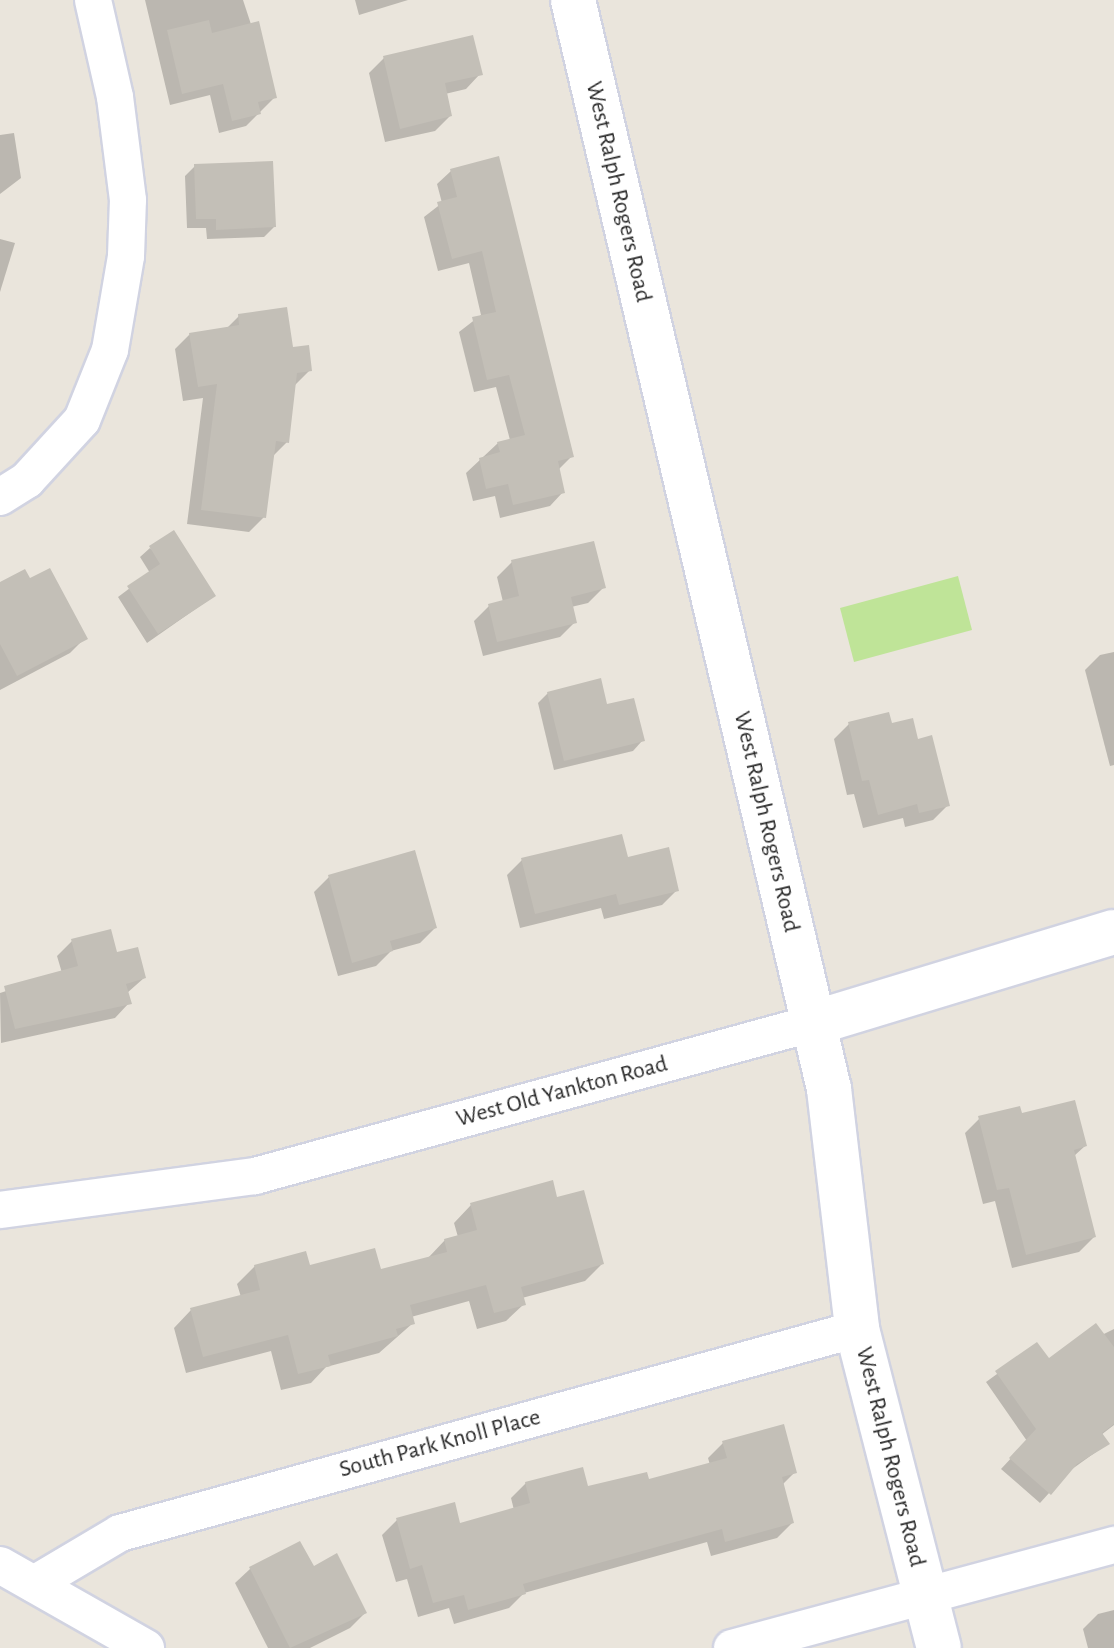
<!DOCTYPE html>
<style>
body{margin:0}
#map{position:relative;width:1114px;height:1648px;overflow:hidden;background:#eae5dc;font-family:"Alegreya Sans",sans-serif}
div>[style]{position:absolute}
.pitch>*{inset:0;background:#bfe498}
.shadow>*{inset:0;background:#0003}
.building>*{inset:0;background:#c3bfb7}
.roads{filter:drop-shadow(2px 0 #d1d3e1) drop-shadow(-2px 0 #d1d3e1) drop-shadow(0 2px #d1d3e1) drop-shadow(0 -2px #d1d3e1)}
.minor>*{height:36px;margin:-18px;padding:0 18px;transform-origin:18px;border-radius:18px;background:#fff}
.tertiary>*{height:44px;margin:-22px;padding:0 22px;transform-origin:22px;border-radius:22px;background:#fff}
span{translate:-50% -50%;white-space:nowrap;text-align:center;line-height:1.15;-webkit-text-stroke:6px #fff;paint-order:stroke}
.street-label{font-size:24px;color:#292929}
</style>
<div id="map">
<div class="pitch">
<div style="clip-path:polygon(958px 576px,972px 630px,854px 662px,840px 608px)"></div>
</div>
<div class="shadow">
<div style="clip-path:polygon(145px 0,243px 0,275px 97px,246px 126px,219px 133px,210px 95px,170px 105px)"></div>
<div style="clip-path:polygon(355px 0,408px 0,359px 15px)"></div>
<div style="clip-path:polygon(384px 58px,480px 74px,466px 89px,445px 94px,450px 116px,435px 131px,385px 142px,369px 73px)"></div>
<div style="clip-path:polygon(14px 133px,21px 178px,0 194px,0 135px)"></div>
<div style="clip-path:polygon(195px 166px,274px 227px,264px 237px,207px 239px,206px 228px,187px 228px,185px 176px)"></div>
<div style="clip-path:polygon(451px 171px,572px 456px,558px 470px,563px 492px,550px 506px,500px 518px,495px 496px,473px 501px,466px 473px,498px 443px,510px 440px,496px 387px,474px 392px,459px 332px,481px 315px,469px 263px,438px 271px,424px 217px,442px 203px,437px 184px)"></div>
<div style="clip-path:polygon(0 239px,15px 243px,0 292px)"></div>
<div style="clip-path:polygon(239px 316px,310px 370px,295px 385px,287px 442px,272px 457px,264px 517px,249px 532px,187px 524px,203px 398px,183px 401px,175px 349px,190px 334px,226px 329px)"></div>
<div style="clip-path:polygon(150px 548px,214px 596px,147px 643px,118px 597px,150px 573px,140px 557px)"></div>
<div style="clip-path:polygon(512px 562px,603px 588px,588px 603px,571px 607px,575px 622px,560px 637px,483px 656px,474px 621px,489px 606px,503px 602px,497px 577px)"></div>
<div style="clip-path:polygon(29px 581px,85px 638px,70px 653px,0 690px,0 585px)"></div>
<div style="clip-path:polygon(1114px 652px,1114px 765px,1110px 766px,1085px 670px,1100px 655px)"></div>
<div style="clip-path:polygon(548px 693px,606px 707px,642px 741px,633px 751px,554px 770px,538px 703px)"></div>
<div style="clip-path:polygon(849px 724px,890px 726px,917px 741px,948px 805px,933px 820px,905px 827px,903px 818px,863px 828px,854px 794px,847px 795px,834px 739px)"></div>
<div style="clip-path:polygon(626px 859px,677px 890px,662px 905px,604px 919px,601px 908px,520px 928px,507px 875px,522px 860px)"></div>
<div style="clip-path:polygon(329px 877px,435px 928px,420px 943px,391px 951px,376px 966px,338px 976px,314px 892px)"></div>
<div style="clip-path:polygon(72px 941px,116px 955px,144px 978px,127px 993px,129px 1003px,115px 1018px,1px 1043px,0 993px,62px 973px,57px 956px)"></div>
<div style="clip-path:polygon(1020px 1116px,1085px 1146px,1074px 1156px,1094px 1237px,1079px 1252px,1012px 1268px,995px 1201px,983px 1204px,965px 1133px,980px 1118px)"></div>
<div style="clip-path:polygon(556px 1200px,602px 1264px,585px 1281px,522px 1298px,524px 1304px,506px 1321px,477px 1329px,469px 1301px,411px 1317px,413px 1323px,379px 1353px,326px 1367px,311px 1383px,281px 1390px,271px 1351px,186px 1373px,174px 1328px,191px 1310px,241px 1297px,237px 1284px,255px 1266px,379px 1272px,428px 1258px,445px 1240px,458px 1237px,454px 1223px,471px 1205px)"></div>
<div style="clip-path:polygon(1114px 1329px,1114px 1425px,1101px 1435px,1107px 1444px,1068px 1472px,1040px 1503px,1001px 1469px,1027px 1441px,986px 1382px,1037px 1345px,1049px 1361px)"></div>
<div style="clip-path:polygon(723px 1443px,795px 1472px,782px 1485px,792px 1523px,777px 1538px,711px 1556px,707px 1542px,524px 1593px,509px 1608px,454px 1624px,449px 1608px,418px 1617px,407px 1579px,396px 1582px,382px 1535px,397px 1520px,459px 1525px,514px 1510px,511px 1498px,526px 1483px,586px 1489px,647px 1482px,710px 1465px,708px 1458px)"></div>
<div style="clip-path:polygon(313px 1568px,365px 1613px,350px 1628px,310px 1648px,268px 1648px,235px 1583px,250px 1569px)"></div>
<div style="clip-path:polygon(1114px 1610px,1114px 1648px,1088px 1648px,1083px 1629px,1098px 1614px)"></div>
</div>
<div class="building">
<div style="clip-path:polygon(209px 20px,212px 33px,259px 21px,277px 98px,258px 102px,261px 114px,232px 121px,223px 84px,182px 94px,167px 30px)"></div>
<div style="clip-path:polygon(473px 35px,483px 75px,445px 83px,452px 116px,400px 129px,383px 56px)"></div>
<div style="clip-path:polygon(499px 156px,574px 457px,558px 461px,565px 493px,513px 505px,508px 484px,486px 489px,479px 458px,500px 452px,497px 442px,525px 435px,509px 375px,487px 380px,472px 317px,496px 312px,482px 251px,452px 259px,437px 202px,457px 197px,450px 169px)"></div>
<div style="clip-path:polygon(273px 161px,276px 227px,216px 230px,216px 219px,196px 219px,194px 164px)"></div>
<div style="clip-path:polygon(287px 307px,293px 347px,309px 345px,312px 371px,297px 373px,289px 443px,276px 441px,266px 518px,201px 510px,217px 384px,198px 387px,189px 333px,239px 325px,238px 314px)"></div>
<div style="clip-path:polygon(174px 530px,216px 596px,158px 634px,127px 586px,160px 564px,149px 546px)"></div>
<div style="clip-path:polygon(594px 541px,606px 588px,571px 597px,577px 623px,497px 642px,488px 604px,519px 596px,511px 560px)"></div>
<div style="clip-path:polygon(50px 568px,88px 639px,17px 676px,0 644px,0 582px,25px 569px,30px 578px)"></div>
<div style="clip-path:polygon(601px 678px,607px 704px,634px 698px,645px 741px,564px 761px,547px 692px)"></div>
<div style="clip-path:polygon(889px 712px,892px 723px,913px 718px,918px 739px,932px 735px,950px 806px,919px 813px,917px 804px,878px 815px,869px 780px,862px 781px,848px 722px)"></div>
<div style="clip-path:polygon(622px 834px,628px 857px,669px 847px,679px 891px,619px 905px,616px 894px,535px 914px,521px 858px)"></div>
<div style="clip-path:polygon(415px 850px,437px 928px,390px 941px,393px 951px,352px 963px,328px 875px)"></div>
<div style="clip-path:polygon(111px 929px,117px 952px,138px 947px,146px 978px,126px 984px,132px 1004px,15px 1029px,4px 986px,78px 966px,71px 939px)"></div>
<div style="clip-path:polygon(1075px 1100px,1087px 1146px,1074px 1150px,1096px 1237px,1026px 1255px,1009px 1188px,997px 1190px,978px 1116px,1020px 1106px,1022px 1113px)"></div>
<div style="clip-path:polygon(553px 1180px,557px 1197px,584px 1190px,604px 1264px,521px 1287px,526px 1305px,494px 1313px,486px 1285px,410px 1305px,415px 1324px,396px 1329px,398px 1336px,328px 1355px,331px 1366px,298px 1374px,288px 1335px,203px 1357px,190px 1308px,260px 1290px,254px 1265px,306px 1251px,310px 1265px,375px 1248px,381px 1269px,447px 1252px,444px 1239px,477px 1230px,470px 1203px)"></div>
<div style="clip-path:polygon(1096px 1323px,1114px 1347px,1114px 1424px,1102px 1433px,1110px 1444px,1077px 1464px,1051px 1495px,1009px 1458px,1036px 1429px,995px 1371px,1037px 1342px,1049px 1358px)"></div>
<div style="clip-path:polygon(784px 1424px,797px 1473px,782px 1477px,794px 1523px,725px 1542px,722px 1529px,523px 1584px,526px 1594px,468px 1610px,464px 1595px,433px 1603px,422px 1565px,410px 1569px,396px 1518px,455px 1502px,460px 1523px,530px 1503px,525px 1482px,583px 1467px,588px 1486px,647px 1472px,649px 1479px,727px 1458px,722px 1441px)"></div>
<div style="clip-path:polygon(300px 1541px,314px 1566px,337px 1553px,367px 1613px,290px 1648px,249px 1567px)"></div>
</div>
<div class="roads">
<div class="minor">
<div style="left:0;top:497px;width:32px;rotate:-32deg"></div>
<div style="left:27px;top:480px;width:81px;rotate:-47.5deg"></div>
<div style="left:82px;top:420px;width:75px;rotate:-68.2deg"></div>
<div style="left:110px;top:350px;width:95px;rotate:-80.3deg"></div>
<div style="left:126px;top:256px;width:56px;rotate:-88deg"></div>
<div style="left:128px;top:200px;width:104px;rotate:-97.2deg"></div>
<div style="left:115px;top:97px;width:99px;rotate:-102.8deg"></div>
<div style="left:0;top:1210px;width:257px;rotate:-7.6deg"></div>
<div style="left:255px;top:1176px;width:580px;rotate:-15.31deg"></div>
<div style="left:0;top:1565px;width:168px;rotate:29.6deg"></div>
<div style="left:34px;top:1584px;width:100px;rotate:-30.7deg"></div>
<div style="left:120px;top:1533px;width:765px;rotate:-15.47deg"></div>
<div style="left:732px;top:1648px;width:396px;rotate:-15.1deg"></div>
</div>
<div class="tertiary">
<div style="left:573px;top:0;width:1119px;rotate:76.77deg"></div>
<div style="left:829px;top:1089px;width:242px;rotate:83.3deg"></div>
<div style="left:857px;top:1329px;width:329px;rotate:75.6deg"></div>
<div style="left:814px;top:1023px;width:313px;rotate:-16.9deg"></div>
</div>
</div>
<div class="street-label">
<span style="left:618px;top:192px;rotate:77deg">West Ralph Rogers Road</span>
<span style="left:766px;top:822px;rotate:77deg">West Ralph Rogers Road</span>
<span style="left:562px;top:1092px;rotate:-15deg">West Old Yankton Road</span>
<span style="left:440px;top:1444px;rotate:-15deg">South Park Knoll Place</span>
<span style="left:890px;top:1457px;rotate:76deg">West Ralph Rogers Road</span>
</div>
</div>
